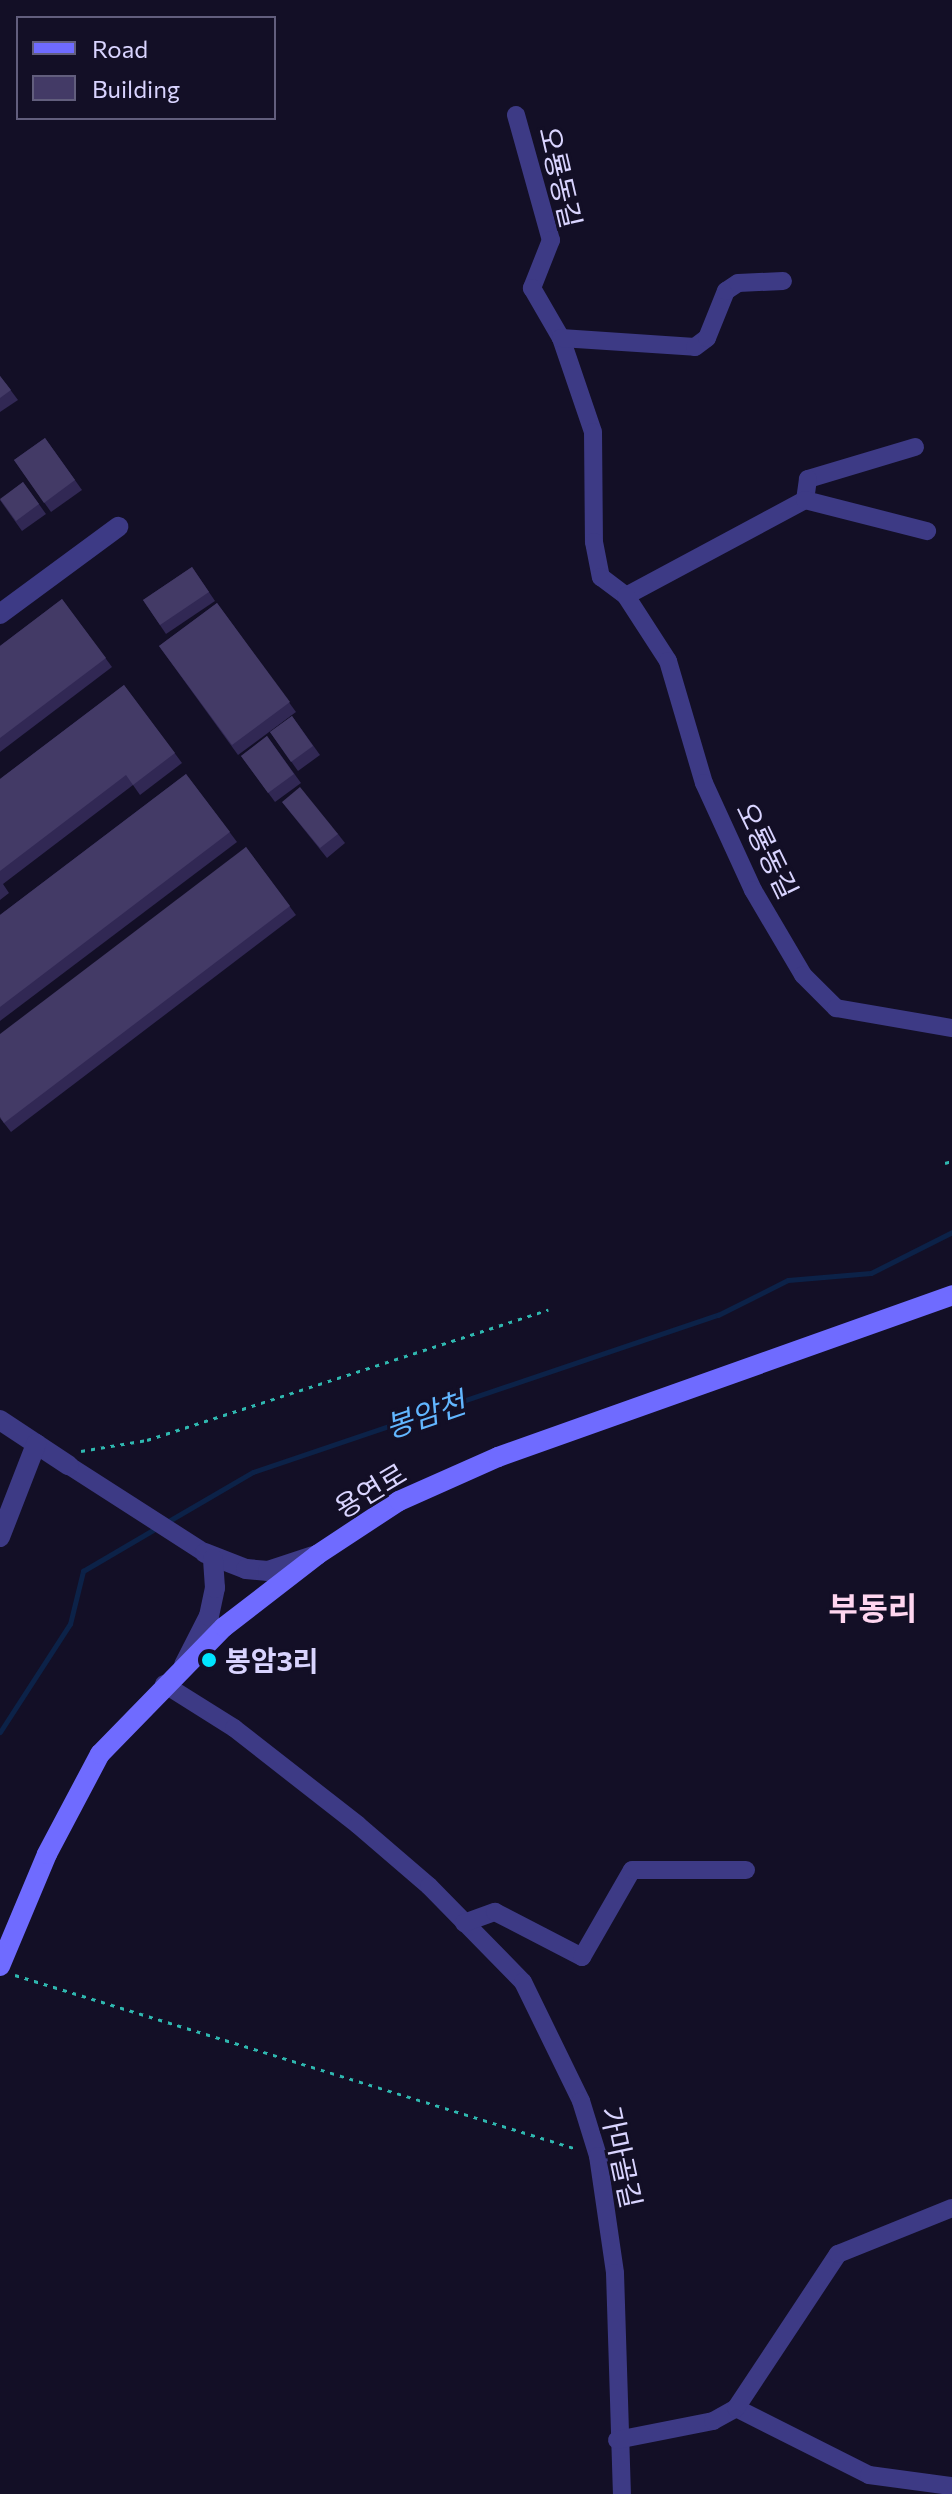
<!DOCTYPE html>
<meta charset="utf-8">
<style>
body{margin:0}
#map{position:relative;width:952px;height:2494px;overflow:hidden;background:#130f26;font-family:Commissioner,"Noto Sans KR",sans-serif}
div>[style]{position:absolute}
.stream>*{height:5px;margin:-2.5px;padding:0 2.5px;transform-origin:2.5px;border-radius:2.5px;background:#0c2248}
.path>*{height:3px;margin-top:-1.5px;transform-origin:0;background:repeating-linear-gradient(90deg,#2fb8b0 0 4px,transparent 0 10px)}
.minor>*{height:18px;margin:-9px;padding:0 9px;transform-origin:9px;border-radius:9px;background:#3d3a85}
.tertiary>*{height:20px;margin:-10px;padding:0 10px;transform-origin:10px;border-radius:10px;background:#3d3a85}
.secondary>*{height:20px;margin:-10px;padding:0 10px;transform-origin:10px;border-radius:10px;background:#6f6bff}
.wall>*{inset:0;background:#312854}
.building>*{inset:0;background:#433a66}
.dots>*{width:22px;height:22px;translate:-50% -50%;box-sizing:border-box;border:4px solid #130f26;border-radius:50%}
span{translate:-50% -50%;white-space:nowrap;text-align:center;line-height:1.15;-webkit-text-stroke:6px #130f26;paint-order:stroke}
.street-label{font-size:28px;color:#d9d4ff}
.poi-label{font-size:28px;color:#d9d4ff;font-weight:700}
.left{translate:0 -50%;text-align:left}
.water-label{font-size:30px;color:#62b6ff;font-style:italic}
.quarter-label{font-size:32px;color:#ffd6f0;font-weight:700}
.legend{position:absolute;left:16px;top:16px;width:260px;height:104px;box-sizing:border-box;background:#130f26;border:2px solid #625e7d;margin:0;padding:10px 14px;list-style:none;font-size:24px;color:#d9d4ff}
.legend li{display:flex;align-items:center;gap:16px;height:40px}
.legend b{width:40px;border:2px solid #625e7d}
</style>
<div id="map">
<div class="stream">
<div style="left:167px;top:1522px;width:99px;rotate:-30.2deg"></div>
<div style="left:253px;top:1472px;width:491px;rotate:-18.7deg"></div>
<div style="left:718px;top:1315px;width:78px;rotate:-26.6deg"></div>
<div style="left:788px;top:1280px;width:83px;rotate:-4.8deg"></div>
<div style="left:871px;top:1273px;width:91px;rotate:-26.8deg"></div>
<div style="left:0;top:1732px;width:129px;rotate:-57.1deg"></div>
<div style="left:70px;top:1624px;width:55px;rotate:-76.2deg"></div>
<div style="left:83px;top:1571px;width:87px;rotate:-30.4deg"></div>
</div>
<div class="path">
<div style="left:945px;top:1163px;width:7px;rotate:-16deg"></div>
<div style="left:81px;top:1451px;width:67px;rotate:-9.5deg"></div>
<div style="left:147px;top:1440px;width:422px;rotate:-18deg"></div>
<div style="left:15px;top:1975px;width:588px;rotate:17.2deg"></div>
</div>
<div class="minor">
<div style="left:516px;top:115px;width:130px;rotate:74.4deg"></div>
<div style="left:551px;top:240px;width:52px;rotate:111.6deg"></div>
<div style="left:532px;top:288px;width:58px;rotate:59.9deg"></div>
<div style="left:561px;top:338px;width:99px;rotate:71.2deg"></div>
<div style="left:593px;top:432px;width:110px;rotate:89.5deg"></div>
<div style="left:594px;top:542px;width:36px;rotate:79deg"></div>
<div style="left:601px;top:577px;width:31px;rotate:37deg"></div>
<div style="left:561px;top:338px;width:134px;rotate:3.8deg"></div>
<div style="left:695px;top:347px;width:15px;rotate:-37deg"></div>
<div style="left:707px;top:338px;width:51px;rotate:-68deg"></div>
<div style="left:726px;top:291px;width:14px;rotate:-34deg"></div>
<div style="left:738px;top:283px;width:45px;rotate:-2.5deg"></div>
<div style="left:915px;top:447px;width:112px;rotate:163.3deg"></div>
<div style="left:808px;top:479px;width:21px;rotate:98deg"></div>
<div style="left:805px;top:500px;width:203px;rotate:151.8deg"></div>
<div style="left:626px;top:596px;width:77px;rotate:57.1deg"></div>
<div style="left:668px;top:661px;width:127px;rotate:73.6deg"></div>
<div style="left:704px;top:783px;width:118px;rotate:65.4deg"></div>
<div style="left:753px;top:890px;width:99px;rotate:59.5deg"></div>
<div style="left:803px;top:975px;width:47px;rotate:45deg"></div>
<div style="left:836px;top:1008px;width:118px;rotate:9.8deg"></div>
<div style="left:805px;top:500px;width:126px;rotate:14.3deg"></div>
<div style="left:68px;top:1465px;width:163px;rotate:32.7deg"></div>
<div style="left:164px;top:1684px;width:83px;rotate:32.2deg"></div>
<div style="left:234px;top:1728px;width:157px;rotate:38deg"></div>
<div style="left:358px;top:1825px;width:94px;rotate:40.7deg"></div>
<div style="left:429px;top:1886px;width:134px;rotate:45.6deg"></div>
<div style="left:523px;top:1982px;width:132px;rotate:64deg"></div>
<div style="left:581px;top:2101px;width:58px;rotate:72.8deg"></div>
<div style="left:598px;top:2156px;width:118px;rotate:81.7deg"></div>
<div style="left:615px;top:2273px;width:221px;rotate:88.2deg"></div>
<div style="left:464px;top:1923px;width:33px;rotate:-20deg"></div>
<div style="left:495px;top:1912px;width:98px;rotate:27.3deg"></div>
<div style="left:582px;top:1957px;width:100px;rotate:-60.1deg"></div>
<div style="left:632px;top:1870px;width:114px"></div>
<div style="left:736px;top:2408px;width:149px;rotate:26.7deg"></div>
<div style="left:869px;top:2475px;width:82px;rotate:7.7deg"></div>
<div style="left:617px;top:2440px;width:98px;rotate:-11.2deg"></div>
<div style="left:713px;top:2421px;width:26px;rotate:-29deg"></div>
<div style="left:736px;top:2408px;width:185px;rotate:-56.5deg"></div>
<div style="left:838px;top:2254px;width:123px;rotate:-22deg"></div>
</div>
<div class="tertiary">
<div style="left:0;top:614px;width:147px;rotate:-36.4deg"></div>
<div style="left:0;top:1420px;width:82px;rotate:33.5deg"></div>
<div style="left:0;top:1537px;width:100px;rotate:-68.8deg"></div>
<div style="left:205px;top:1553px;width:44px;rotate:21.3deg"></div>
<div style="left:246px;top:1569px;width:22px;rotate:5deg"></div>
<div style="left:268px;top:1571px;width:47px;rotate:-18.4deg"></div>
<div style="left:184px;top:1665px;width:55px;rotate:-63deg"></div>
<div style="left:209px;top:1616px;width:29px;rotate:-78deg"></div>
<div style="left:215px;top:1588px;width:29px;rotate:-94deg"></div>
</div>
<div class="secondary">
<div style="left:0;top:1966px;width:121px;rotate:-67.2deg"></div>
<div style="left:47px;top:1854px;width:113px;rotate:-62.1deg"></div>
<div style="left:100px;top:1754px;width:177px;rotate:-45.7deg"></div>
<div style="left:224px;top:1627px;width:118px;rotate:-37.7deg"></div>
<div style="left:317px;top:1555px;width:98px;rotate:-33.4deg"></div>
<div style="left:399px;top:1501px;width:108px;rotate:-24deg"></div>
<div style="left:498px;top:1457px;width:482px;rotate:-19.6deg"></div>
</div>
<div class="wall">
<div style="clip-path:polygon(0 376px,18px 400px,0 412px)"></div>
<div style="clip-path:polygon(45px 438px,82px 490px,51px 512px,14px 460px)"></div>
<div style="clip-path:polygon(23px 482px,46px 514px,22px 531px,0 500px)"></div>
<div style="clip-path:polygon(192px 567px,215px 601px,166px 634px,143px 600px)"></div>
<div style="clip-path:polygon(62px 599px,112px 667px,0 752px,0 646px)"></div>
<div style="clip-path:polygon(217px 603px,296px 712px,238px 755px,159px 646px)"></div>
<div style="clip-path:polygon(124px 685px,182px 763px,140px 795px,133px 785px,3px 884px,9px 893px,0 900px,0 779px)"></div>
<div style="clip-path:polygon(292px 716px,320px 755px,298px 771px,270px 732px)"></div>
<div style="clip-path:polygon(267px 736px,301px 783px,275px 802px,241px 756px)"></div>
<div style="clip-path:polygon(186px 774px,237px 842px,0 1021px,0 915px)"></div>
<div style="clip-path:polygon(282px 802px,338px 834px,345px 843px,327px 858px)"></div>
<div style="clip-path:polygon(246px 847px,296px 915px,11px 1132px,0 1118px)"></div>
</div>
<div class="building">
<div style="clip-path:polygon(0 376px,11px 390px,0 398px)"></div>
<div style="clip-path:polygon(45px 438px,75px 480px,44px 503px,14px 460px)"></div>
<div style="clip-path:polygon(23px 482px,39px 504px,16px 521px,0 499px)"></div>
<div style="clip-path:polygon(192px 567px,209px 592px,160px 625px,143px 600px)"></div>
<div style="clip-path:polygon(62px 599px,106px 658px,0 738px,0 646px)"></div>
<div style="clip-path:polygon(217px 603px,290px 702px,232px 745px,159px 646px)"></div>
<div style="clip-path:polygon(124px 685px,175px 753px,133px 785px,126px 775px,0 871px,0 779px)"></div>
<div style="clip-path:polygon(292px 716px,313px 746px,291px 762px,270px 732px)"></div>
<div style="clip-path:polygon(267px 736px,294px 774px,268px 793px,241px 756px)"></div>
<div style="clip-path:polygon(186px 774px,230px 832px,0 1007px,0 915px)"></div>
<div style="clip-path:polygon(300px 787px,338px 834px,320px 848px,282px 802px)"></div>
<div style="clip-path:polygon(246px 847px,290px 906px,4px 1123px,0 1117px,0 1034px)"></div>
</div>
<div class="dots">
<div style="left:209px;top:1660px;background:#00e5ff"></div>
</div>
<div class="street-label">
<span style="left:561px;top:177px;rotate:77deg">오룡동길</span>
<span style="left:768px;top:850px;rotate:64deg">오룡동길</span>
<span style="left:370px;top:1490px;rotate:-31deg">용연로</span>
<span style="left:622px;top:2157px;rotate:78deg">가마골길</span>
</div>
<div class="poi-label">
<span class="left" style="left:225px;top:1660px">봉암3리</span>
</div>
<div class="water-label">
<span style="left:425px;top:1414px;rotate:-19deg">봉암천</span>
</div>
<div class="quarter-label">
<span style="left:873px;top:1607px">부동리</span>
</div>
<ul class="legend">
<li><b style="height:10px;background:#6f6bff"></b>Road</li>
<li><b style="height:22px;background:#433a66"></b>Building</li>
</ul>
</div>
